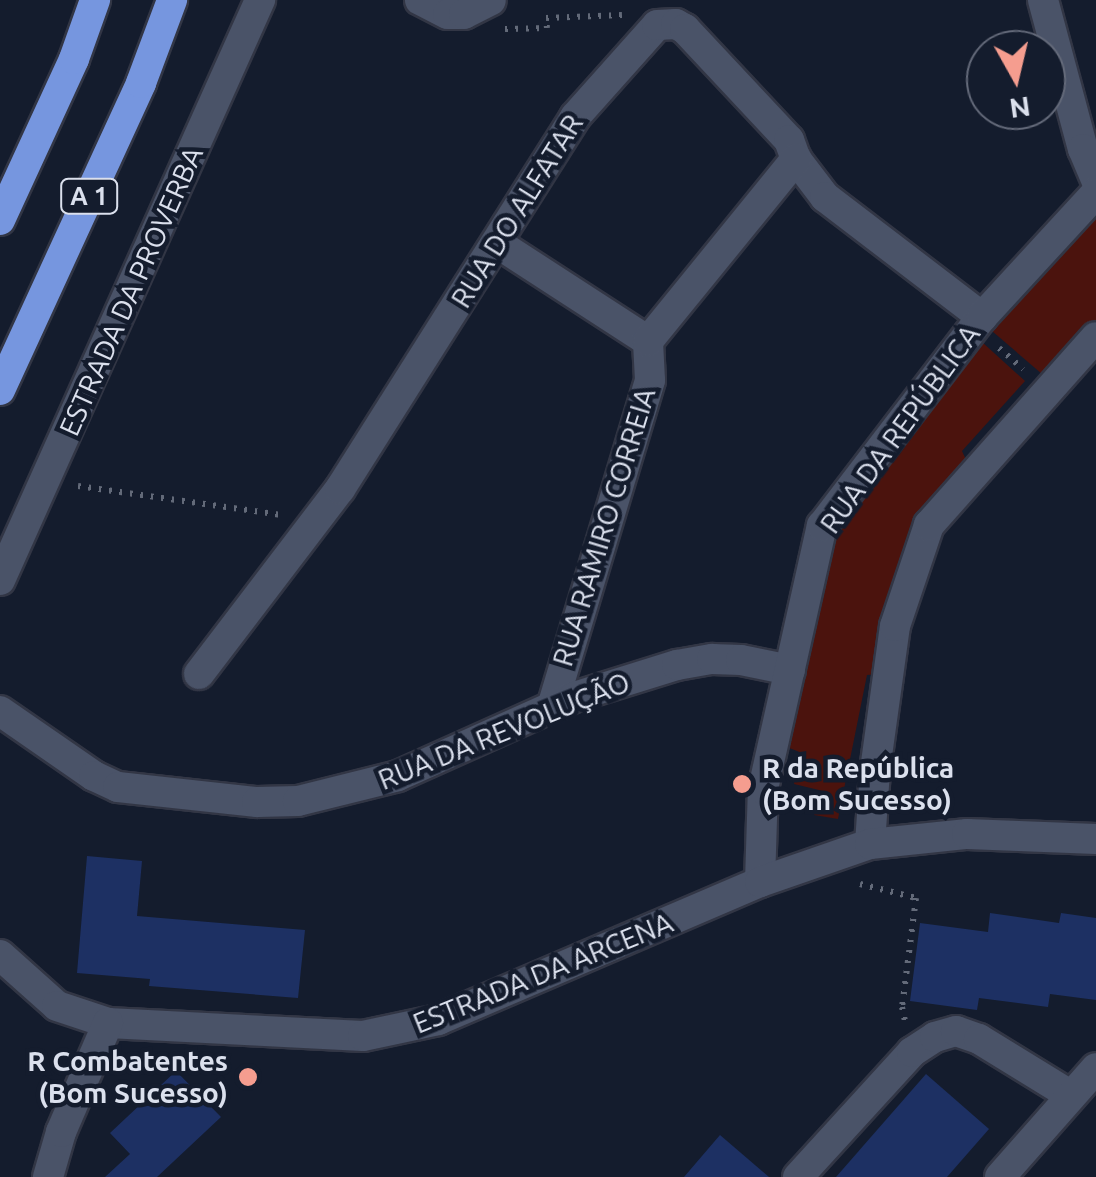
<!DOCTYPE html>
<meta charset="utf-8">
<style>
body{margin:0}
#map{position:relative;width:1096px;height:1177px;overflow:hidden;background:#141c2d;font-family:Ubuntu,sans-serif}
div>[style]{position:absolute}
.green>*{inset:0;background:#4b130d}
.building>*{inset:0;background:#1d3063}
.path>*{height:6px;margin-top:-3px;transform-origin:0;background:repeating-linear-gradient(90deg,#636a79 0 2.5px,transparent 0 10.5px)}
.roads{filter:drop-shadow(2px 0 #323645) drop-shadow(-2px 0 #323645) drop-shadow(0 2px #323645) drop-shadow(0 -2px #323645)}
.minor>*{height:30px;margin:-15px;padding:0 15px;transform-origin:15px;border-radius:15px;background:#4a5368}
.tertiary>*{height:30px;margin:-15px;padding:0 15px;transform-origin:15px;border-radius:15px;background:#4a5368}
.motorway>*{height:30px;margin:-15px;padding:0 15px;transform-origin:15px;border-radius:15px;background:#7696df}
.dots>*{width:28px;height:28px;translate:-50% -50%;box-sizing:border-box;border:5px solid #141c2d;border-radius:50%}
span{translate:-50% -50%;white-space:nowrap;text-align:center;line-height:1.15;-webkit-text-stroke:9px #141c2d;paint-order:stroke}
.shield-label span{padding:2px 8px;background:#141c2d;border:2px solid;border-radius:8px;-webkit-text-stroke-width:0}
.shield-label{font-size:25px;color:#dbe0ed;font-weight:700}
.street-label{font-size:28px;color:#dbe0ed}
.poi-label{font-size:28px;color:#dbe0ed;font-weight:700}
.left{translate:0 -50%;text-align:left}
.right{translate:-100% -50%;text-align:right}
.north{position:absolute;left:966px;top:30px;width:100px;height:100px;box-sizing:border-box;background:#141c2d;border:2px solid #646a7a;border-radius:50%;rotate:172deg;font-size:28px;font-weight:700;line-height:40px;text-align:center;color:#dbe0ed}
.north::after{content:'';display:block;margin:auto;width:35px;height:45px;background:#f59d8f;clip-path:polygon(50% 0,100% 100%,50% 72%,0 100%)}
</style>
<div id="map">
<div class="green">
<div style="clip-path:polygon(1096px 217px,1096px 322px,1042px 374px,992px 331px)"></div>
<div style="clip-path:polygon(982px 342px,1025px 381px,962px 451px,968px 464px,879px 674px,867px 675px,838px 819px,814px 815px,823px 791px,794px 784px,802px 753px,787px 747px,824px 561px,840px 526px,867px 484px)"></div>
</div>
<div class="building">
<div style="clip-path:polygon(87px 856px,142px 861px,137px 916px,305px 930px,298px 998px,149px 986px,150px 979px,77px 973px)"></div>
<div style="clip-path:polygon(990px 913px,1059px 923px,1061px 913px,1096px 918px,1096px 1000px,1050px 994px,1048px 1007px,979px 998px,977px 1010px,910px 1001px,920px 923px,988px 932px)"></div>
<div style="clip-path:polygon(176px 1071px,221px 1117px,157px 1177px,105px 1177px,130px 1154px,110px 1133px)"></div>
<div style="clip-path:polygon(926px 1074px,989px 1129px,947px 1177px,836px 1177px)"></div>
<div style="clip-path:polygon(720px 1135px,769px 1177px,684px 1177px)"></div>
</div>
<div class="path">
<div style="left:505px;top:29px;width:42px;rotate:-1.4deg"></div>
<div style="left:547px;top:28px;width:10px;rotate:-96deg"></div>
<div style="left:546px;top:18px;width:76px;rotate:-2.3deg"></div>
<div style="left:999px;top:348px;width:32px;rotate:41deg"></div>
<div style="left:78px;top:486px;width:207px;rotate:8.1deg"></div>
<div style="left:860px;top:884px;width:58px;rotate:14deg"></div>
<div style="left:916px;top:898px;width:110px;rotate:97.3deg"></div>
<div style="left:902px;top:1007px;width:14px;rotate:78deg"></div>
</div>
<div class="roads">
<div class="minor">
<div style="left:420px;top:0;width:31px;rotate:27deg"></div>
<div style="left:448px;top:14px;width:16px"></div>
<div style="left:464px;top:14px;width:30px;rotate:-27deg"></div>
<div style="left:1043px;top:0;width:154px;rotate:75deg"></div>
<div style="left:1083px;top:149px;width:33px;rotate:67deg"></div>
<div style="left:497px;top:243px;width:180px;rotate:33deg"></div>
<div style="left:0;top:580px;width:636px;rotate:-65.85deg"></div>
<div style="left:199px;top:674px;width:233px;rotate:-52.7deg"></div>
<div style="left:340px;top:489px;width:440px;rotate:-57.7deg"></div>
<div style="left:575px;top:117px;width:123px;rotate:-48.3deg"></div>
<div style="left:657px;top:25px;width:19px;rotate:-3deg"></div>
<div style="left:676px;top:24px;width:10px;rotate:29deg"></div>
<div style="left:685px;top:29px;width:152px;rotate:46.9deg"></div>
<div style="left:789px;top:140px;width:20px;rotate:70deg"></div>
<div style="left:796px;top:159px;width:48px;rotate:52.7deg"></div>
<div style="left:825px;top:197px;width:198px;rotate:37.4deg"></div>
<div style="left:552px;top:707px;width:341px;rotate:-73.3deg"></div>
<div style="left:650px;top:380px;width:39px;rotate:-93deg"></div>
<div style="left:648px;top:341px;width:235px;rotate:-50.9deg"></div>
<div style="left:0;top:711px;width:114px;rotate:34.7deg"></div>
<div style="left:94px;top:776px;width:26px;rotate:25deg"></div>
<div style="left:118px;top:787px;width:140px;rotate:6.2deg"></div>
<div style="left:257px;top:802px;width:41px;rotate:-1.4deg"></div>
<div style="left:298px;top:801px;width:103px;rotate:-14deg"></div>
<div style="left:398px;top:776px;width:193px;rotate:-24.2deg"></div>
<div style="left:574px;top:697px;width:108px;rotate:-17.3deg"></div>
<div style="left:677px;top:665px;width:36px;rotate:-10deg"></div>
<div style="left:712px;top:659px;width:29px;rotate:2deg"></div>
<div style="left:741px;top:660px;width:50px;rotate:11.5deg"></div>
<div style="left:798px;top:1177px;width:169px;rotate:-47.6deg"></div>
<div style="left:912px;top:1052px;width:27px;rotate:-33deg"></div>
<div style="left:935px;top:1037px;width:22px;rotate:-16deg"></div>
<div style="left:956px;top:1031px;width:24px;rotate:19deg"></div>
<div style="left:979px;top:1039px;width:107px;rotate:31.6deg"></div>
<div style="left:1000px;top:1177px;width:145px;rotate:-48.6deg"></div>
</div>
<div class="tertiary">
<div style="left:870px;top:844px;width:74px;rotate:-86.1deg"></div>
<div style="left:875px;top:770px;width:145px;rotate:-82.1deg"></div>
<div style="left:895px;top:626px;width:107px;rotate:-71.4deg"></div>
<div style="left:929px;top:525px;width:251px;rotate:-48.4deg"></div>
<div style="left:760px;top:882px;width:93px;rotate:-88.2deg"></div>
<div style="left:763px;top:789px;width:270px;rotate:-77.4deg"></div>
<div style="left:822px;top:526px;width:263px;rotate:-52.6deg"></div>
<div style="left:982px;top:317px;width:168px;rotate:-47.4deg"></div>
<div style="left:0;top:955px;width:76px;rotate:41.8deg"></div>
<div style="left:57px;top:1006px;width:54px;rotate:18.4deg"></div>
<div style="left:108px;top:1023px;width:255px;rotate:2.9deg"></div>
<div style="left:363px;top:1036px;width:77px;rotate:-12deg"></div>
<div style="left:438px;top:1020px;width:350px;rotate:-23.2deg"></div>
<div style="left:760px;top:882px;width:116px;rotate:-19.1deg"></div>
<div style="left:870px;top:844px;width:98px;rotate:-5.9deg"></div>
<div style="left:967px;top:834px;width:129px;rotate:2.2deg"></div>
<div style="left:48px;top:1177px;width:47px;rotate:-73.9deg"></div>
<div style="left:61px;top:1132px;width:119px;rotate:-66.7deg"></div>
</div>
<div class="motorway">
<div style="left:0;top:220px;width:177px;rotate:-65.3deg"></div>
<div style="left:74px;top:59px;width:63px;rotate:-70.4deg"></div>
<div style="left:0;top:390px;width:338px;rotate:-65.3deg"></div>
<div style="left:141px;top:83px;width:89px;rotate:-69.5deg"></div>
</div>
</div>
<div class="dots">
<div style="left:742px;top:784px;background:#f59d8f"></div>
<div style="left:248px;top:1077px;background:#f59d8f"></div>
</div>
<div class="shield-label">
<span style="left:89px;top:196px">A 1</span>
</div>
<div class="street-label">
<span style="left:517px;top:211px;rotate:-58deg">RUA DO ALFATAR</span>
<span style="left:131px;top:291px;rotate:-66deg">ESTRADA DA PROVERBA</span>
<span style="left:900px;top:429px;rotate:-54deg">RUA DA REPÚBLICA</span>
<span style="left:604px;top:527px;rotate:-73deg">RUA RAMIRO CORREIA</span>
<span style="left:504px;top:731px;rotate:-22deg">RUA DA REVOLUÇÃO</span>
<span style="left:543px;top:973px;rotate:-22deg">ESTRADA DA ARCENA</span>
</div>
<div class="poi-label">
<span class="left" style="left:762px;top:784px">R da República<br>(Bom Sucesso)</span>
<span class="right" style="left:228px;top:1077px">R Combatentes<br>(Bom Sucesso)</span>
</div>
<div class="north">N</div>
</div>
